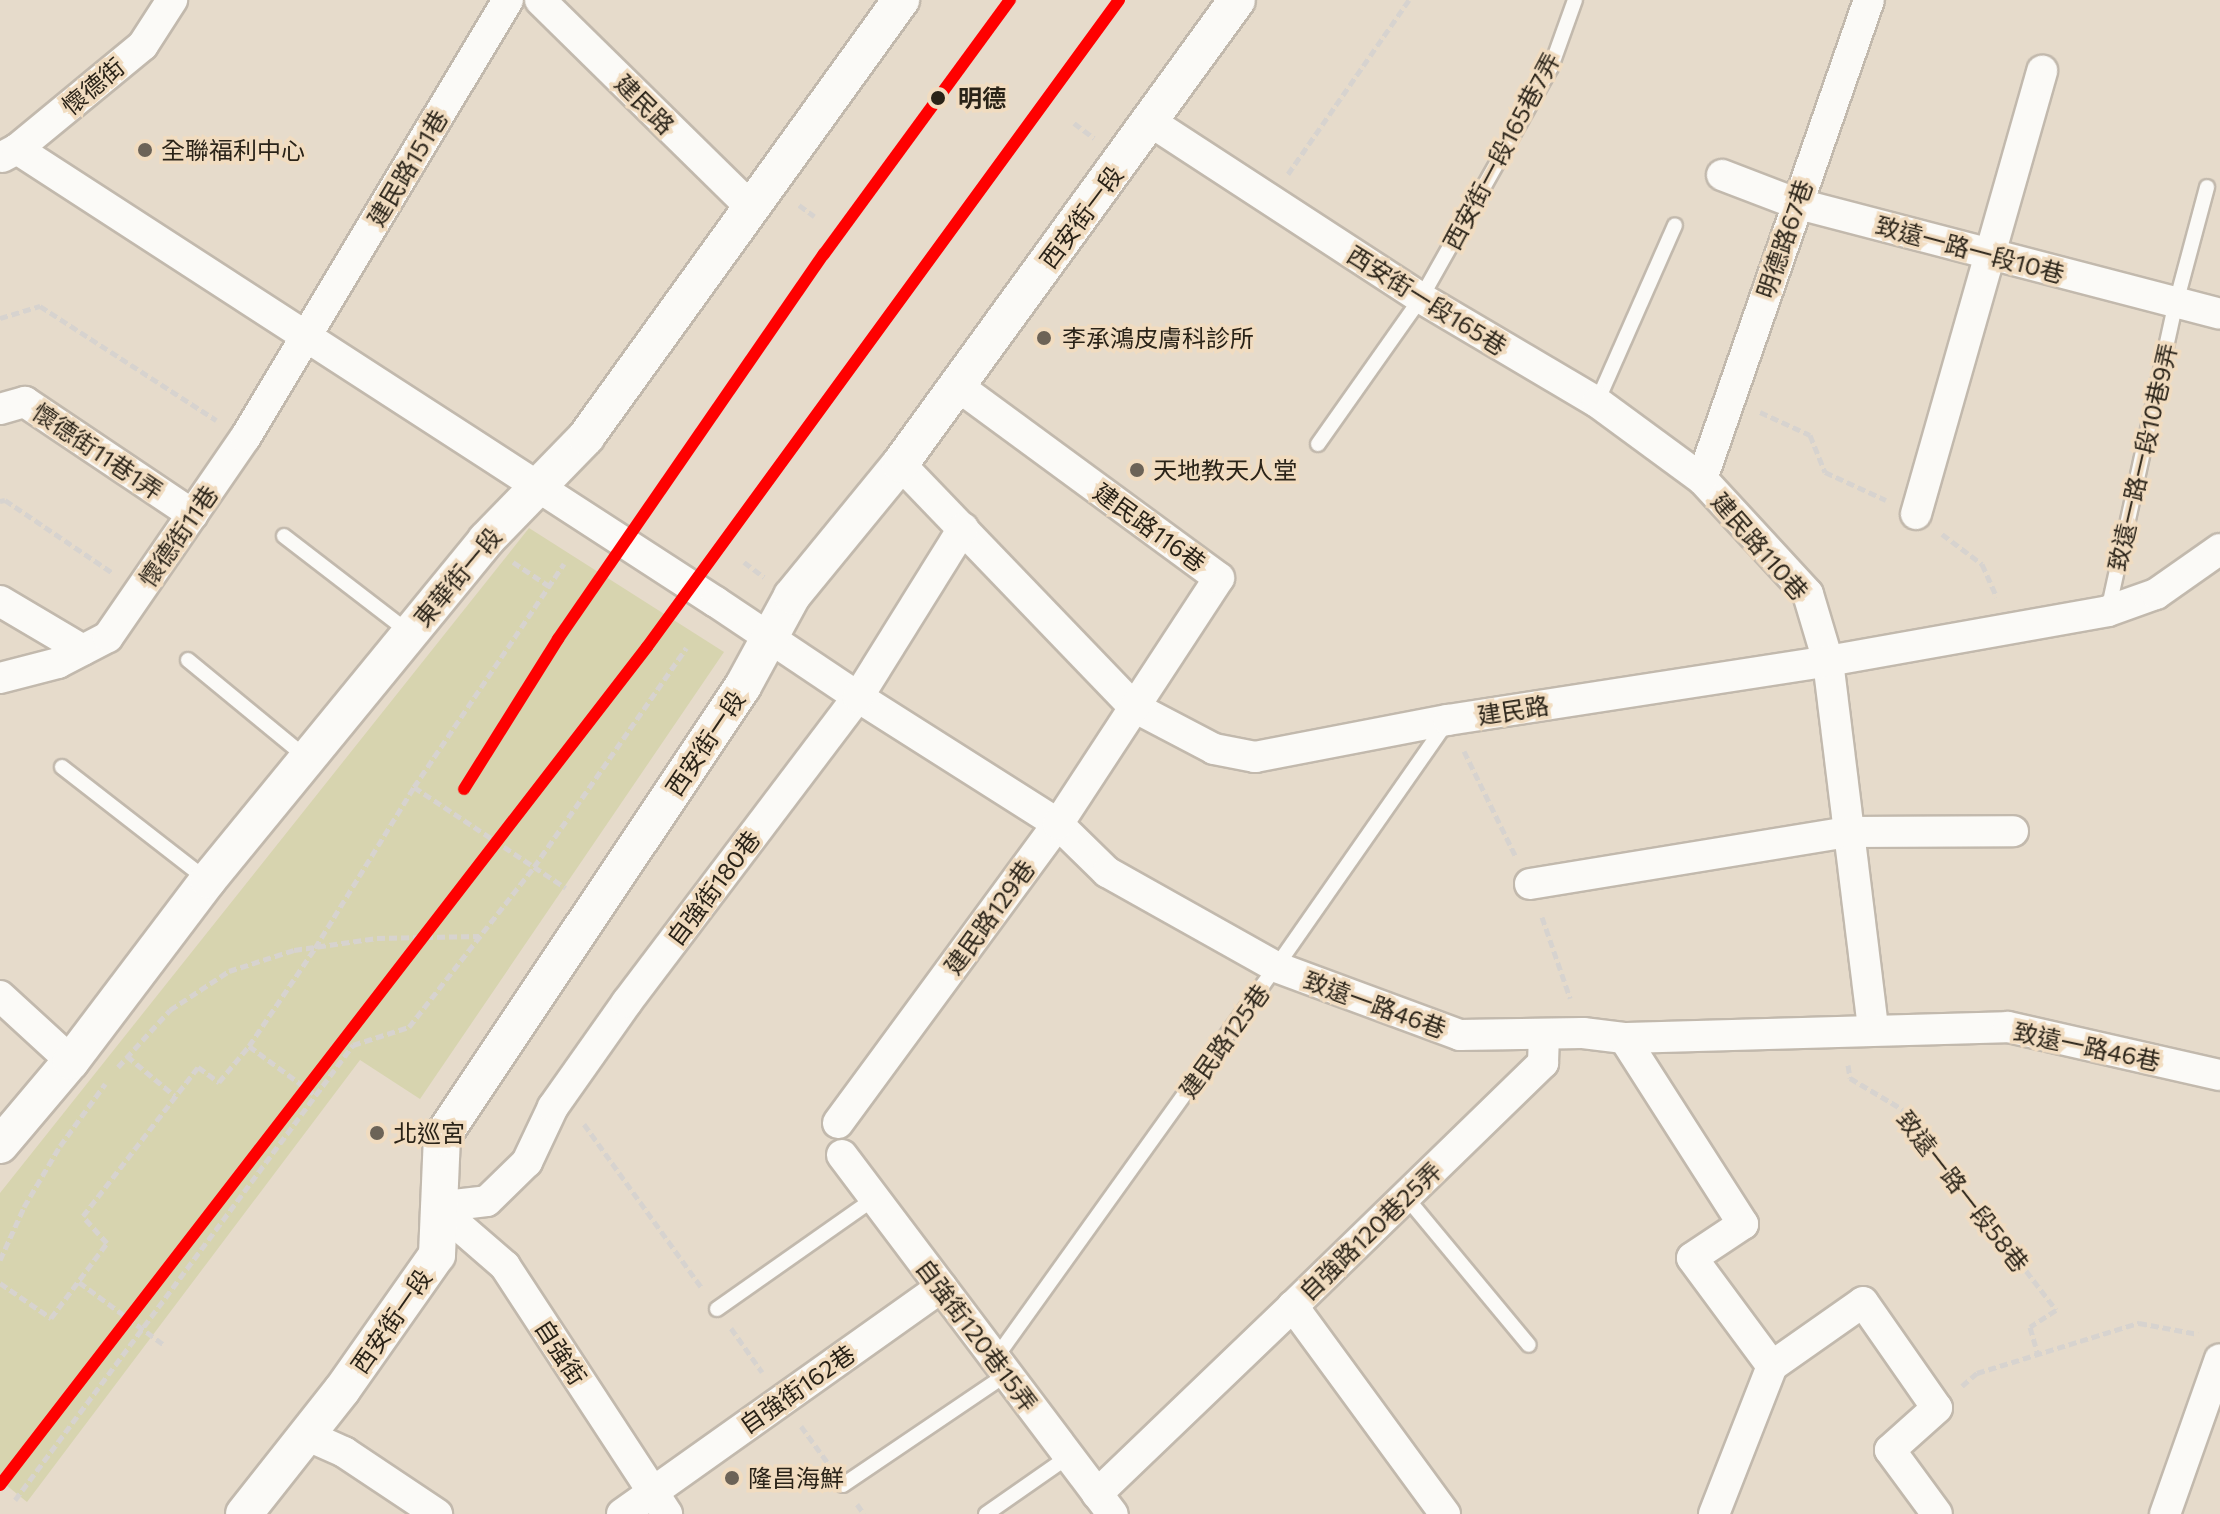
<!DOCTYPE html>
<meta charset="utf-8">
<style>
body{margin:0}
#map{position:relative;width:2220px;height:1514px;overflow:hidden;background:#e6dbcb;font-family:Commissioner,"Noto Sans TC",sans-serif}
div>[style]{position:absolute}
.green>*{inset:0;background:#d7d4af}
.path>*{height:5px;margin-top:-2.5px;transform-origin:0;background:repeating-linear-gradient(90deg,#d7d3cf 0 8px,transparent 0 12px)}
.roads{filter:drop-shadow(2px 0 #c2b9ad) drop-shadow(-2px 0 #c2b9ad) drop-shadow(0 2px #c2b9ad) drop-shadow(0 -2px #c2b9ad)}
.service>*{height:14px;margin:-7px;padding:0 7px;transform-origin:7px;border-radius:7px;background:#fbfaf7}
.minor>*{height:30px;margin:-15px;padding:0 15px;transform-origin:15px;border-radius:15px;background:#fbfaf7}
.tertiary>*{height:36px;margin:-18px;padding:0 18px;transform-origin:18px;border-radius:18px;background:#fbfaf7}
.metro-1>*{height:12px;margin:-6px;padding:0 6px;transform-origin:6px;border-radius:6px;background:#f00}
.dots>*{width:22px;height:22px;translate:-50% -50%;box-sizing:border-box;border:4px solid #f1dcc0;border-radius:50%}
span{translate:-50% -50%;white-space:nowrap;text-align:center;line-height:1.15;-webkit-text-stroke:7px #f1dcc0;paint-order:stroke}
.street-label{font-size:24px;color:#2a2318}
.stop-label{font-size:24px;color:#2a2318;font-weight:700}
.left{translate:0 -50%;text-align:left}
.poi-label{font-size:24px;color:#2a2318}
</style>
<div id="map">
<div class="green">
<div style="clip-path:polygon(529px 528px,724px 652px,420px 1099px,360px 1060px,27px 1502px,0 1480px,0 1193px)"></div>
</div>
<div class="path">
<div style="left:1074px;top:123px;width:25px;rotate:37deg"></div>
<div style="left:1288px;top:174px;width:212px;rotate:-55.2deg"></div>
<div style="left:799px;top:205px;width:19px;rotate:36deg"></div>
<div style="left:0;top:318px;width:42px;rotate:-16.7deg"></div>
<div style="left:40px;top:306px;width:210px;rotate:32.9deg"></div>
<div style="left:1760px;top:412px;width:55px;rotate:24.7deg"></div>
<div style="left:1810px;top:435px;width:40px;rotate:68deg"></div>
<div style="left:1825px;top:472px;width:67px;rotate:24.7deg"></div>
<div style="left:0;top:501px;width:5px;rotate:-11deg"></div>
<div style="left:5px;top:500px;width:130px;rotate:34.1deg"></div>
<div style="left:1942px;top:534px;width:50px;rotate:36.9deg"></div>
<div style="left:1982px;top:564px;width:36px;rotate:66deg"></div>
<div style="left:513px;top:562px;width:43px;rotate:33.7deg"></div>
<div style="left:744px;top:562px;width:25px;rotate:37deg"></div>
<div style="left:1464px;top:751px;width:118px;rotate:63.9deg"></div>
<div style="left:414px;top:787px;width:182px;rotate:33.6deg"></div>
<div style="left:1542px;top:917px;width:86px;rotate:70.9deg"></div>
<div style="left:249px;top:1046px;width:81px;rotate:36.4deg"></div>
<div style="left:127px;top:1056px;width:62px;rotate:39.8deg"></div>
<div style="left:1848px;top:1065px;width:13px;rotate:81deg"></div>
<div style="left:1850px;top:1078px;width:61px;rotate:30.8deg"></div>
<div style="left:1902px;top:1109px;width:253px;rotate:52.5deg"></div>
<div style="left:2056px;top:1310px;width:31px;rotate:147deg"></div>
<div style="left:2030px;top:1327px;width:29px;rotate:74deg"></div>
<div style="left:118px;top:1067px;width:77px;rotate:-47.6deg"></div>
<div style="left:170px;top:1010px;width:71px;rotate:-33.5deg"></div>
<div style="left:229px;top:971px;width:68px;rotate:-17.9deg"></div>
<div style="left:294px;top:950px;width:84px;rotate:-8.2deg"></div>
<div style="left:377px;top:938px;width:102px;rotate:-1.1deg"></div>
<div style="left:584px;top:1124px;width:202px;rotate:54.3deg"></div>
<div style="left:0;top:1260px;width:58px;rotate:-65.6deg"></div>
<div style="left:24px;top:1207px;width:71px;rotate:-59.5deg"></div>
<div style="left:60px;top:1146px;width:77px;rotate:-54deg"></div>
<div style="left:79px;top:1282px;width:106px;rotate:36.5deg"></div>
<div style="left:0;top:1283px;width:62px;rotate:34.5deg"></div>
<div style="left:51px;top:1318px;width:94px;rotate:-53.3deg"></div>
<div style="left:107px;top:1243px;width:36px;rotate:-132deg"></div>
<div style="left:83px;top:1216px;width:188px;rotate:-52.3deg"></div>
<div style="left:198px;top:1067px;width:26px;rotate:36deg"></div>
<div style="left:219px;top:1082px;width:47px;rotate:-50.2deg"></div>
<div style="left:249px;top:1046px;width:118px;rotate:-56deg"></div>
<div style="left:315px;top:948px;width:189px;rotate:-58.4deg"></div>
<div style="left:414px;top:787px;width:269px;rotate:-56.1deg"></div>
<div style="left:731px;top:1328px;width:54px;rotate:54.8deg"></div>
<div style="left:1962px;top:1386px;width:20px;rotate:-41deg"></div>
<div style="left:1977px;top:1373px;width:170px;rotate:-17.2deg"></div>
<div style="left:2139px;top:1323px;width:60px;rotate:10.6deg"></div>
<div style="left:801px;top:1426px;width:46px;rotate:53.9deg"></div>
<div style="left:15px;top:1500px;width:567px;rotate:-53.39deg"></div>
<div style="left:353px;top:1045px;width:59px;rotate:-17.8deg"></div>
<div style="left:409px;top:1027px;width:203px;rotate:-52deg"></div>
<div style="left:534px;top:867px;width:267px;rotate:-55.2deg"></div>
<div style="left:857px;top:1504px;width:12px;rotate:55deg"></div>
</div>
<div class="roads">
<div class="service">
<div style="left:1597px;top:402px;width:193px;rotate:-66.2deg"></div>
<div style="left:1318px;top:444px;width:179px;rotate:-54.8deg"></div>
<div style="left:1421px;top:298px;width:265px;rotate:-60.6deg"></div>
<div style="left:1551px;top:67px;width:71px;rotate:-70.3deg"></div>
<div style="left:284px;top:536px;width:159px;rotate:37.6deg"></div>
<div style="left:2108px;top:611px;width:315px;rotate:-77.6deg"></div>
<div style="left:2176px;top:303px;width:120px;rotate:-75deg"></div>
<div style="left:188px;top:660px;width:156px;rotate:39.5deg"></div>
<div style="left:62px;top:767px;width:184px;rotate:37.9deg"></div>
<div style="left:1406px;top:1197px;width:192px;rotate:50.3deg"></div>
<div style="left:717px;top:1309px;width:193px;rotate:-35.1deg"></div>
<div style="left:995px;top:1359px;width:482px;rotate:-54.4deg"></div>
<div style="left:1276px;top:967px;width:297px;rotate:-55.1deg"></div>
<div style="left:843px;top:1485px;width:198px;rotate:-34.1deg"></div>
<div style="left:986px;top:1514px;width:101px;rotate:-34.9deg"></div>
</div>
<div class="minor">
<div style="left:540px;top:0;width:296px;rotate:44.5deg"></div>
<div style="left:1151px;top:122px;width:322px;rotate:33.1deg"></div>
<div style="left:1421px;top:298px;width:204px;rotate:30.6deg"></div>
<div style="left:1597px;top:402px;width:130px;rotate:36.3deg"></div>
<div style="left:1702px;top:479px;width:156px;rotate:47.3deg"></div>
<div style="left:1808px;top:594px;width:70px;rotate:73.4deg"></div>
<div style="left:1828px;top:661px;width:371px;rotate:83deg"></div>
<div style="left:17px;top:149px;width:833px;rotate:32.95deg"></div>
<div style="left:716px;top:602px;width:171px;rotate:33.8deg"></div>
<div style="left:858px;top:697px;width:237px;rotate:32.4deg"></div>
<div style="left:1058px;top:824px;width:69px;rotate:44.4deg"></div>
<div style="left:1107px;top:872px;width:194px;rotate:29.3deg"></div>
<div style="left:1276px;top:967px;width:196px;rotate:20.3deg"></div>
<div style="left:1460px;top:1035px;width:123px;rotate:-0.9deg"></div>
<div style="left:1583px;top:1033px;width:41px;rotate:7deg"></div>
<div style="left:1624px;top:1038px;width:384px;rotate:-1.6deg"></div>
<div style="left:2008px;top:1027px;width:217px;rotate:12.8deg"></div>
<div style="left:2px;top:157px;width:17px;rotate:-28deg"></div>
<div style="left:17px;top:149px;width:163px;rotate:-39.5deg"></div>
<div style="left:143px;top:45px;width:54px;rotate:-57.2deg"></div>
<div style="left:1722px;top:175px;width:78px;rotate:21deg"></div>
<div style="left:1795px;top:203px;width:439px;rotate:14.6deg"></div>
<div style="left:0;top:409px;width:26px;rotate:-16deg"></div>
<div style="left:25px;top:402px;width:202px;rotate:33.9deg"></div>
<div style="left:900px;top:464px;width:337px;rotate:46.1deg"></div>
<div style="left:1134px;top:707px;width:90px;rotate:27.7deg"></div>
<div style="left:1214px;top:749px;width:42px;rotate:11deg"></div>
<div style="left:1255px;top:757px;width:197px;rotate:-10.9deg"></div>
<div style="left:1448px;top:720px;width:385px;rotate:-8.8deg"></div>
<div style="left:1828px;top:661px;width:284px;rotate:-10.1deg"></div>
<div style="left:2108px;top:611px;width:51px;rotate:-19.5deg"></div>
<div style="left:2156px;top:594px;width:78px;rotate:-35.1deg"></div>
<div style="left:1702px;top:479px;width:507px;rotate:-70.78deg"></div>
<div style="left:1916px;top:514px;width:461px;rotate:-74.1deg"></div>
<div style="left:0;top:601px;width:96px;rotate:30.6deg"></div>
<div style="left:0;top:678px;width:60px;rotate:-14.5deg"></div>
<div style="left:58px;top:663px;width:56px;rotate:-27.5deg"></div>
<div style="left:108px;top:637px;width:242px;rotate:-55.5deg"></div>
<div style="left:245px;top:438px;width:511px;rotate:-59.02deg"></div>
<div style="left:1530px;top:884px;width:322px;rotate:-9.3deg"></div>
<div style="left:1848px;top:832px;width:165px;rotate:-0.3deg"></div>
<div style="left:0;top:996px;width:96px;rotate:42.5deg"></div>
<div style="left:1624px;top:1038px;width:221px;rotate:57.4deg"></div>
<div style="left:1743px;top:1224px;width:61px;rotate:146.3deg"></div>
<div style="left:1692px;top:1258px;width:134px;rotate:53.5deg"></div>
<div style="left:838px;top:1123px;width:371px;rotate:-53.7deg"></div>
<div style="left:1058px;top:824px;width:294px;rotate:-56.8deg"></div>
<div style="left:1219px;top:578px;width:326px;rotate:-143.7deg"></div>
<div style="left:842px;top:1155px;width:450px;rotate:53deg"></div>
<div style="left:437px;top:1207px;width:50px;rotate:-6.8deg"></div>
<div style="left:487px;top:1201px;width:56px;rotate:-44.3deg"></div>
<div style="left:527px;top:1162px;width:61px;rotate:-64.7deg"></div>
<div style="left:553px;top:1107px;width:128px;rotate:-54.8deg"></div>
<div style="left:627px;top:1002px;width:383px;rotate:-52.9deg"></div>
<div style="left:858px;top:697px;width:199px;rotate:-58.1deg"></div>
<div style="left:437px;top:1207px;width:90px;rotate:40.9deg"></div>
<div style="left:505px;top:1266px;width:296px;rotate:56.8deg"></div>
<div style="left:306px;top:1435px;width:42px;rotate:24.1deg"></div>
<div style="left:344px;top:1452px;width:112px;rotate:33.7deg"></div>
<div style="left:1097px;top:1494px;width:272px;rotate:-43.8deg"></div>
<div style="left:622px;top:1514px;width:392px;rotate:-35.4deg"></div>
<div style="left:1445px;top:1514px;width:258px;rotate:-126.2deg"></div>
<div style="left:1293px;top:1306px;width:349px;rotate:-44.2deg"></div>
<div style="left:1543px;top:1063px;width:29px;rotate:-88deg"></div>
<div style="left:1714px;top:1514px;width:159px;rotate:-68.6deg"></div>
<div style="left:1772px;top:1366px;width:111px;rotate:-35.1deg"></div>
<div style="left:1863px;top:1302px;width:129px;rotate:55.1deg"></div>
<div style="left:1937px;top:1408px;width:63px;rotate:138.2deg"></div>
<div style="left:1890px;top:1450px;width:79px;rotate:53.7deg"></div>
<div style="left:2165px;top:1514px;width:164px;rotate:-70.5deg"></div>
</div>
<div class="tertiary">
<div style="left:0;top:1145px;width:110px;rotate:-49.8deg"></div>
<div style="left:71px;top:1061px;width:227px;rotate:-52.9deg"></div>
<div style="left:208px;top:880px;width:439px;rotate:-50.7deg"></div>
<div style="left:486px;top:540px;width:144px;rotate:-45.8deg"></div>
<div style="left:586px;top:437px;width:539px;rotate:-54.22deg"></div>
<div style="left:244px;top:1514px;width:158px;rotate:-51.7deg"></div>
<div style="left:342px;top:1390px;width:165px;rotate:-54.9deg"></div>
<div style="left:437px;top:1255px;width:118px;rotate:-87.6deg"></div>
<div style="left:442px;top:1137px;width:542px;rotate:-56.28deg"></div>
<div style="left:743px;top:686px;width:102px;rotate:-61.4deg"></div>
<div style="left:792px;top:596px;width:171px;rotate:-50.7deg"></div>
<div style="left:900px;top:464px;width:573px;rotate:-54.01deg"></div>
</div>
</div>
<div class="metro-1">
<div style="left:464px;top:789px;width:177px;rotate:-57.9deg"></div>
<div style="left:558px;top:639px;width:468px;rotate:-55.4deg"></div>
<div style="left:824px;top:254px;width:315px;rotate:-53.8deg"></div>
<div style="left:0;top:1485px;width:1059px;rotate:-52.33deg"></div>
<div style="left:647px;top:647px;width:801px;rotate:-53.89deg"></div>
</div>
<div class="dots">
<div style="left:938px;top:98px;background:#2a2318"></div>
<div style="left:145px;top:150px;background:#6c6357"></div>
<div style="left:1044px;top:338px;background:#6c6357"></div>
<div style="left:1137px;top:470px;background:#6c6357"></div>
<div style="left:377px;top:1133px;background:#6c6357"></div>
<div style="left:732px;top:1478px;background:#6c6357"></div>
</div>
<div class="street-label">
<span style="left:93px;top:86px;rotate:-40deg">懷德街</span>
<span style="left:645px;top:104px;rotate:45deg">建民路</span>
<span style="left:1501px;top:151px;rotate:-62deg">西安街一段165巷7弄</span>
<span style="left:407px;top:168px;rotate:-59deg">建民路151巷</span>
<span style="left:1081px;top:217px;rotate:-53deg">西安街一段</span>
<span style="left:1784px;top:239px;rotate:-71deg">明德路67巷</span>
<span style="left:1970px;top:249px;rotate:15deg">致遠一路一段10巷</span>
<span style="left:1427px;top:300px;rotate:32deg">西安街一段165巷</span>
<span style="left:98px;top:451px;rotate:34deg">懷德街11巷1弄</span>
<span style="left:2142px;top:457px;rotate:-77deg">致遠一路一段10巷9弄</span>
<span style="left:1150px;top:527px;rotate:36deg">建民路116巷</span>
<span style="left:178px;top:536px;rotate:-55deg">懷德街11巷</span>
<span style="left:1760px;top:546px;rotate:49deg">建民路110巷</span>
<span style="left:457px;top:577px;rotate:-50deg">東華街一段</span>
<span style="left:1513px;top:710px;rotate:-9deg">建民路</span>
<span style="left:705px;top:743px;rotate:-56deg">西安街一段</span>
<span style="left:713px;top:888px;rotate:-53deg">自強街180巷</span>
<span style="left:989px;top:917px;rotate:-54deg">建民路129巷</span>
<span style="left:1375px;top:1004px;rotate:20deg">致遠一路46巷</span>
<span style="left:1224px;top:1041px;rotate:-54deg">建民路125巷</span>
<span style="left:2087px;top:1046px;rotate:12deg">致遠一路46巷</span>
<span style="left:1963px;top:1191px;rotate:52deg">致遠一路一段58巷</span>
<span style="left:1370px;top:1231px;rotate:-44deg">自強路120巷25弄</span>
<span style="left:391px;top:1321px;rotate:-55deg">西安街一段</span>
<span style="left:977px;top:1335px;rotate:53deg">自強街120巷15弄</span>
<span style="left:561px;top:1352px;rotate:57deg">自強街</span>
<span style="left:797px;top:1389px;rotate:-35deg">自強街162巷</span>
</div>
<div class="stop-label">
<span class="left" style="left:958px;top:98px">明德</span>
</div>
<div class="poi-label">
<span class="left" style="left:161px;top:150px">全聯福利中心</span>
<span class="left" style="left:1062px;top:338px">李承鴻皮膚科診所</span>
<span class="left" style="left:1153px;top:470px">天地教天人堂</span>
<span class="left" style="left:393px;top:1133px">北巡宮</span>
<span class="left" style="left:748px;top:1478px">隆昌海鮮</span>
</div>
</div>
